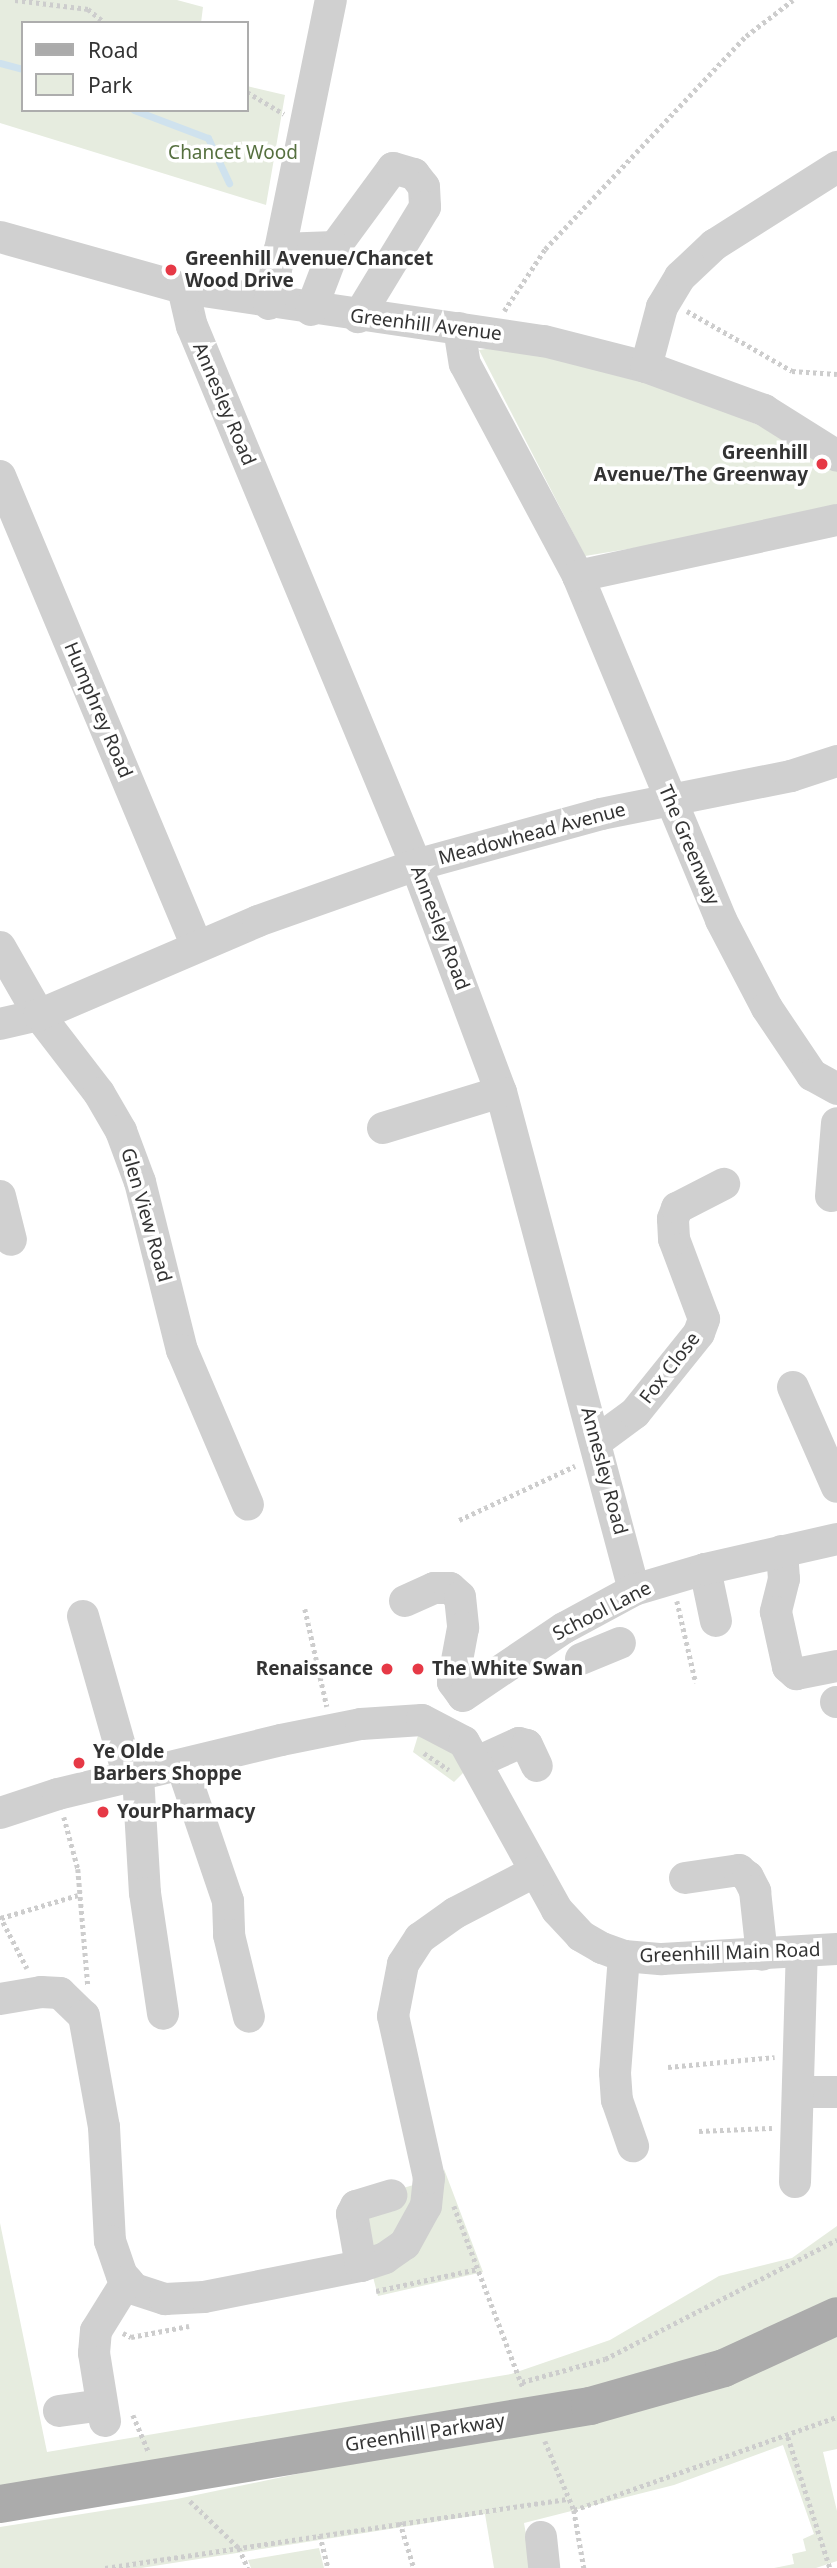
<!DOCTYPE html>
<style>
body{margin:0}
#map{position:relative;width:837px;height:2568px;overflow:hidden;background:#fff;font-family:"Noto Sans",sans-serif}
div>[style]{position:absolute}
.green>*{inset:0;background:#e6ecdf}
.stream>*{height:7px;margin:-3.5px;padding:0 3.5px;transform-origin:3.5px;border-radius:3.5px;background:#cfe2ee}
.path>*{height:4.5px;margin-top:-2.25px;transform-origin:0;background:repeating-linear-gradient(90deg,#cdcdcd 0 3.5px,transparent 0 7px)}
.minor>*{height:32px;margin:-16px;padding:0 16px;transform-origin:16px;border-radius:16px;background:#d0d0d0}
.major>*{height:38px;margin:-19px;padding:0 19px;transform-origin:19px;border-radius:19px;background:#ababab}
.dots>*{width:19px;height:19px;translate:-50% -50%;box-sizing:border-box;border:4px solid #fff;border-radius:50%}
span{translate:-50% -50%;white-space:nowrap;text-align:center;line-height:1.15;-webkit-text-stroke:7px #fff;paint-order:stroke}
.park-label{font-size:19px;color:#56703f}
.poi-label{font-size:19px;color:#333;font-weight:700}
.left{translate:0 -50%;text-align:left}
.right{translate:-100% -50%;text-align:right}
.street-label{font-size:19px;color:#333}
.legend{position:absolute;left:21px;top:21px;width:228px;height:91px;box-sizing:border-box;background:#fff;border:2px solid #adadad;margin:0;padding:9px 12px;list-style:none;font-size:21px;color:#333}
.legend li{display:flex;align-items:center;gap:14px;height:35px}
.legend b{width:35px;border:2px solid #adadad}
</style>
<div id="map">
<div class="green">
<div style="clip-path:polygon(0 0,177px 0,203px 7px,201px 23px,23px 23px,23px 110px,247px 110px,247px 86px,285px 95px,266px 205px,0 123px)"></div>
<div style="clip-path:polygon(498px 347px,574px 360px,669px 388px,770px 430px,837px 470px,837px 504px,781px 524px,585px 556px,479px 350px)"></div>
<div style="clip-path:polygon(420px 1729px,450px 1746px,464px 1772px,454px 1782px,413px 1752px)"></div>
<div style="clip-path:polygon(444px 2169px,483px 2272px,378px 2296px,373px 2277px,435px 2220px)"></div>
<div style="clip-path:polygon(417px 2184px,419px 2200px,395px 2236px,367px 2251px,360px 2218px,396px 2190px)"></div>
<div style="clip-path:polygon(0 2223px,47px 2452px,511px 2374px,610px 2340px,719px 2276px,792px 2258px,837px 2226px,837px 2297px,720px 2358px,629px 2384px,0 2490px)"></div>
<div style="clip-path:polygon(837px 2329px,837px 2449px,823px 2452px,837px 2511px,837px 2561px,816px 2568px,774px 2568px,794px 2564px,792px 2554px,806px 2551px,803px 2539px,814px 2534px,783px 2445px,674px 2485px,524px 2523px,532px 2568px,494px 2568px,485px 2514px,141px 2568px,0 2568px,0 2527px,177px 2499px,416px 2449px)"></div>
<div style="clip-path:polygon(319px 2548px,324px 2568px,251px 2568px,248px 2560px)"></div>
</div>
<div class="stream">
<div style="left:0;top:63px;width:24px;rotate:15deg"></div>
<div style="left:134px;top:110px;width:79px;rotate:20.7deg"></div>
<div style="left:208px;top:138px;width:50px;rotate:65deg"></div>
</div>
<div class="path">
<div style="left:15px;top:0;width:74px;rotate:7deg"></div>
<div style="left:88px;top:9px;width:22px;rotate:39deg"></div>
<div style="left:247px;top:92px;width:43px;rotate:30.7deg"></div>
<div style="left:504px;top:311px;width:74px;rotate:-56.5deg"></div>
<div style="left:545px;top:249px;width:293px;rotate:-46.7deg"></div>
<div style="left:746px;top:36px;width:59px;rotate:-37.5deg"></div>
<div style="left:687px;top:311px;width:121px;rotate:29.7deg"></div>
<div style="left:792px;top:371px;width:45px;rotate:3.8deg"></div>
<div style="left:459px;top:1520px;width:128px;rotate:-25deg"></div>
<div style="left:677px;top:1601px;width:84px;rotate:77deg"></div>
<div style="left:305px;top:1609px;width:100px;rotate:77.3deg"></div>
<div style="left:424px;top:1753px;width:30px;rotate:34deg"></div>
<div style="left:64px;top:1817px;width:54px;rotate:74.9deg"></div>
<div style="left:78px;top:1869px;width:116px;rotate:85.1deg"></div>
<div style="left:0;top:1916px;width:59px;rotate:62.6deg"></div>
<div style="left:1px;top:1918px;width:80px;rotate:-16.6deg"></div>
<div style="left:668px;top:2067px;width:107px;rotate:-5.3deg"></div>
<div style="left:699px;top:2131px;width:73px;rotate:-2.4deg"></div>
<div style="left:454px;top:2206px;width:195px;rotate:69.2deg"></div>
<div style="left:376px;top:2291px;width:104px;rotate:-12.2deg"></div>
<div style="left:123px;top:2333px;width:9px;rotate:27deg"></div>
<div style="left:131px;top:2337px;width:59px;rotate:-10.7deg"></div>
<div style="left:522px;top:2382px;width:86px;rotate:-15.5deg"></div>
<div style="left:605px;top:2359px;width:261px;rotate:-27.2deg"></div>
<div style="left:133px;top:2415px;width:39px;rotate:67deg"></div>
<div style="left:788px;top:2437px;width:138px;rotate:72.2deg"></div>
<div style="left:545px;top:2441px;width:75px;rotate:67.2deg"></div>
<div style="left:574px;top:2510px;width:59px;rotate:80.2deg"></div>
<div style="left:190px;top:2501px;width:68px;rotate:43.8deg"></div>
<div style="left:239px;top:2548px;width:22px;rotate:66deg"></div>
<div style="left:574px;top:2510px;width:279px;rotate:-19.5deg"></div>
<div style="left:400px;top:2522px;width:48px;rotate:73.1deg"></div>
<div style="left:320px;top:2535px;width:34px;rotate:76deg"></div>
<div style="left:105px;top:2568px;width:469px;rotate:-8.5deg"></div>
</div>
<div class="minor">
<div style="left:0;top:237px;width:190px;rotate:15.6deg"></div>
<div style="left:183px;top:288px;width:365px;rotate:8.4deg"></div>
<div style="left:544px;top:341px;width:105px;rotate:14.3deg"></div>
<div style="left:646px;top:367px;width:126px;rotate:20deg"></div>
<div style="left:764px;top:410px;width:86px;rotate:32.2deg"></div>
<div style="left:280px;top:249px;width:55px;rotate:-2.1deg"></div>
<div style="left:335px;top:247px;width:98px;rotate:-53.7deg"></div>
<div style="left:393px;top:168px;width:22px;rotate:16deg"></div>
<div style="left:414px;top:174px;width:16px;rotate:52deg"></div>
<div style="left:424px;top:187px;width:20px;rotate:87deg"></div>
<div style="left:425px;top:207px;width:129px;rotate:121.3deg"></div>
<div style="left:183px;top:288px;width:39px;rotate:77deg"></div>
<div style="left:192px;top:326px;width:584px;rotate:67.43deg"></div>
<div style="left:416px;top:865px;width:242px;rotate:69.5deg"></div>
<div style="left:501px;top:1092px;width:515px;rotate:75.05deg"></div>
<div style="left:269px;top:304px;width:310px;rotate:-78.5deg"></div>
<div style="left:311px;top:310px;width:67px;rotate:-69.1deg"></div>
<div style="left:459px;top:328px;width:36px;rotate:81deg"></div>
<div style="left:465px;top:364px;width:240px;rotate:61.9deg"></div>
<div style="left:578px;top:576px;width:373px;rotate:67.4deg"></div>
<div style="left:721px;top:920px;width:99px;rotate:62.4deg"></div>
<div style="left:767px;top:1008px;width:81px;rotate:56.1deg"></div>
<div style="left:812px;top:1075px;width:29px;rotate:29deg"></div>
<div style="left:646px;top:367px;width:62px;rotate:-75.1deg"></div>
<div style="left:662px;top:307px;width:35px;rotate:-59deg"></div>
<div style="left:680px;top:277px;width:47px;rotate:-43.3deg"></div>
<div style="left:714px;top:245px;width:146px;rotate:-32.4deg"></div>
<div style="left:0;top:476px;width:507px;rotate:67.28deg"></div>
<div style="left:578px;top:576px;width:265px;rotate:-12.2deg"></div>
<div style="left:0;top:947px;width:78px;rotate:60.2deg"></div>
<div style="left:39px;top:1015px;width:98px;rotate:52.4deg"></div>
<div style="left:99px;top:1093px;width:44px;rotate:59.9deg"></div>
<div style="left:121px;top:1131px;width:54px;rotate:69.6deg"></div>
<div style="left:140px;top:1182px;width:173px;rotate:76deg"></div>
<div style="left:182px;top:1350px;width:168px;rotate:66.9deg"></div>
<div style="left:0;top:1024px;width:40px;rotate:-13deg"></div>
<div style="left:39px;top:1015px;width:238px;rotate:-23.2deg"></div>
<div style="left:258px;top:921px;width:168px;rotate:-19.5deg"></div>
<div style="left:416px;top:865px;width:192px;rotate:-15.4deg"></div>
<div style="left:601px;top:814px;width:194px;rotate:-11.3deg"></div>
<div style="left:791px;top:776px;width:48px;rotate:-18.1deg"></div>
<div style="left:383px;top:1128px;width:123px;rotate:-17deg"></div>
<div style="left:0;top:1196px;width:45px;rotate:76deg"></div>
<div style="left:831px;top:1196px;width:73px;rotate:-85.3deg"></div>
<div style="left:793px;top:1387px;width:109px;rotate:66.3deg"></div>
<div style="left:597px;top:1441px;width:47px;rotate:-36.4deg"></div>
<div style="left:635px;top:1413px;width:102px;rotate:-51.3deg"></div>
<div style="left:699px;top:1333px;width:15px;rotate:-70deg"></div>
<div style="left:704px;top:1319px;width:85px;rotate:-110.6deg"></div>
<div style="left:674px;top:1239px;width:20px;rotate:-93deg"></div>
<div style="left:673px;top:1219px;width:12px;rotate:-70deg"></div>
<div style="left:677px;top:1208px;width:53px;rotate:-27.1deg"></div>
<div style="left:782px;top:1551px;width:28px;rotate:86deg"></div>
<div style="left:784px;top:1579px;width:34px;rotate:104deg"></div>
<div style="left:776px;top:1612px;width:56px;rotate:77.7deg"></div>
<div style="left:788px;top:1667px;width:11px;rotate:41deg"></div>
<div style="left:796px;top:1674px;width:42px;rotate:-11deg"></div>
<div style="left:705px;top:1569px;width:53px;rotate:78.1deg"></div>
<div style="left:405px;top:1601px;width:32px;rotate:-24deg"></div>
<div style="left:434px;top:1588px;width:16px"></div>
<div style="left:450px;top:1588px;width:13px;rotate:42deg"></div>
<div style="left:460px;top:1597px;width:31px;rotate:84deg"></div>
<div style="left:463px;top:1628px;width:55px;rotate:100.5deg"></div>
<div style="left:453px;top:1682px;width:17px;rotate:54deg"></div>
<div style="left:463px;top:1696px;width:122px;rotate:-34deg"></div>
<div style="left:564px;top:1628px;width:80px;rotate:-28.5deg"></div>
<div style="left:634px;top:1590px;width:74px;rotate:-16.5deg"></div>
<div style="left:705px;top:1569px;width:135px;rotate:-12.8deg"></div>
<div style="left:83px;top:1616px;width:167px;rotate:74.1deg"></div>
<div style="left:581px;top:1659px;width:42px;rotate:-22.3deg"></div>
<div style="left:836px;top:1702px;width:1px"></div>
<div style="left:477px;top:1762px;width:46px;rotate:-24.3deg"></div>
<div style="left:519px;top:1743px;width:8px;rotate:14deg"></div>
<div style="left:527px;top:1745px;width:23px;rotate:65deg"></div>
<div style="left:182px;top:1766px;width:143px;rotate:71.2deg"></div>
<div style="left:228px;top:1901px;width:34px;rotate:88deg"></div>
<div style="left:229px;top:1935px;width:84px;rotate:76.3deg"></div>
<div style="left:138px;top:1776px;width:117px;rotate:86.6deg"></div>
<div style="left:145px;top:1893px;width:122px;rotate:81.5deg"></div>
<div style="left:0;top:1813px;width:61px;rotate:-18.1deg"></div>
<div style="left:58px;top:1794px;width:229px;rotate:-13.6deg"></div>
<div style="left:281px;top:1740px;width:82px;rotate:-11.3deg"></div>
<div style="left:361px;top:1724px;width:61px;rotate:-3.8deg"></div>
<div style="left:422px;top:1720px;width:47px;rotate:27.6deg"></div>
<div style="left:464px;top:1742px;width:192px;rotate:61deg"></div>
<div style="left:557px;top:1910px;width:35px;rotate:47deg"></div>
<div style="left:581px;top:1936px;width:24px;rotate:30deg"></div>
<div style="left:602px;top:1948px;width:23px;rotate:20deg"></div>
<div style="left:624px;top:1956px;width:38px;rotate:5deg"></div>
<div style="left:662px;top:1959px;width:175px;rotate:-3.3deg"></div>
<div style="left:685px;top:1878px;width:55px;rotate:-8.4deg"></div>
<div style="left:739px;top:1870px;width:11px;rotate:38deg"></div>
<div style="left:748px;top:1877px;width:16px;rotate:63deg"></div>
<div style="left:755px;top:1891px;width:64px;rotate:83.8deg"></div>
<div style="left:624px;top:1956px;width:117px;rotate:94.4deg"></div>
<div style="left:615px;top:2073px;width:27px;rotate:86deg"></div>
<div style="left:617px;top:2100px;width:49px;rotate:70.8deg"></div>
<div style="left:0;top:1999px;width:42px;rotate:-9.7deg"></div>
<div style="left:41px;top:1992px;width:19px;rotate:3deg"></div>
<div style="left:60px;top:1993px;width:33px;rotate:44deg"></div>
<div style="left:84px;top:2016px;width:113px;rotate:79.8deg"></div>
<div style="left:104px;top:2127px;width:114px;rotate:87deg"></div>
<div style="left:110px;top:2241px;width:36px;rotate:71deg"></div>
<div style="left:122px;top:2275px;width:18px;rotate:49deg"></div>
<div style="left:134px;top:2289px;width:33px;rotate:18deg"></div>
<div style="left:165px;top:2299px;width:39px;rotate:-3deg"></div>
<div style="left:204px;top:2297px;width:160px;rotate:-11.2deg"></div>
<div style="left:361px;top:2266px;width:25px;rotate:-18deg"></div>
<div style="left:385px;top:2258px;width:24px;rotate:-35deg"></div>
<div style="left:405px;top:2244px;width:43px;rotate:-61.1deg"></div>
<div style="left:426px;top:2206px;width:28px;rotate:-84deg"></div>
<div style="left:429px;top:2178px;width:166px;rotate:-102.5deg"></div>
<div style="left:393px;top:2016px;width:53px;rotate:-79.1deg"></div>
<div style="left:403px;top:1964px;width:31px;rotate:-57deg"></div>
<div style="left:420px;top:1938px;width:43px;rotate:-35.5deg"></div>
<div style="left:455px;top:1913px;width:89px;rotate:-27.4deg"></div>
<div style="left:799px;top:2092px;width:38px"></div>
<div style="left:795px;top:2182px;width:230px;rotate:-88.3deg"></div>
<div style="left:361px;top:2266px;width:53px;rotate:-99.8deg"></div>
<div style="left:352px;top:2214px;width:9px;rotate:-63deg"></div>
<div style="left:356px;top:2206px;width:37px;rotate:-17deg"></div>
<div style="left:59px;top:2411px;width:43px;rotate:-7.9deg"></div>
<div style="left:105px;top:2421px;width:69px;rotate:-99.2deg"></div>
<div style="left:94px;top:2353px;width:22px;rotate:-85deg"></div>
<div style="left:96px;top:2331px;width:59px;rotate:-58.2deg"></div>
<div style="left:541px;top:2537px;width:31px;rotate:84deg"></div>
</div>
<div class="major">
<div style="left:0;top:2504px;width:598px;rotate:-9.43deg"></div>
<div style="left:590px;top:2406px;width:139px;rotate:-15.8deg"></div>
<div style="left:724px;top:2368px;width:124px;rotate:-24.7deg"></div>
</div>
<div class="dots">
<div style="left:171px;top:270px;background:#e63946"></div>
<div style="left:822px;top:464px;background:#e63946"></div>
<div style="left:387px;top:1669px;background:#e63946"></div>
<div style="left:418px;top:1669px;background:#e63946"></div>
<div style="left:79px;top:1763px;background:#e63946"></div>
<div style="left:103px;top:1812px;background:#e63946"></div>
</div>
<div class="park-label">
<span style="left:233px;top:153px">Chancet Wood</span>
</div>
<div class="poi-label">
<span class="left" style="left:185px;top:270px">Greenhill Avenue/Chancet<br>Wood Drive</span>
<span class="right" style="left:808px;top:464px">Greenhill<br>Avenue/The Greenway</span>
<span class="right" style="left:373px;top:1669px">Renaissance</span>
<span class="left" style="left:432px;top:1669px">The White Swan</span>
<span class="left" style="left:93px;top:1763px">Ye Olde<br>Barbers Shoppe</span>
<span class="left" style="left:117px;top:1812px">YourPharmacy</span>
</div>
<div class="street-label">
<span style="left:426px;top:325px;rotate:7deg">Greenhill Avenue</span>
<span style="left:224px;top:404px;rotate:67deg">Annesley Road</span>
<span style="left:98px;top:710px;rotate:67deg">Humphrey Road</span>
<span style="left:532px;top:834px;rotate:-15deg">Meadowhead Avenue</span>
<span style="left:689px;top:845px;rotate:67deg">The Greenway</span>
<span style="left:440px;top:928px;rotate:69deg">Annesley Road</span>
<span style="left:146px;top:1215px;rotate:74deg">Glen View Road</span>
<span style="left:670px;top:1368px;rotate:-52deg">Fox Close</span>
<span style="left:604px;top:1471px;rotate:75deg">Annesley Road</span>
<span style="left:602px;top:1611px;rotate:-27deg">School Lane</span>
<span style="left:730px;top:1953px;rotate:-2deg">Greenhill Main Road</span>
<span style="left:425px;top:2433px;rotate:-9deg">Greenhill Parkway</span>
</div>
<ul class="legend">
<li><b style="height:9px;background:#ababab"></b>Road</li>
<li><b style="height:19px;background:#e6ecdf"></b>Park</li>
</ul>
</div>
